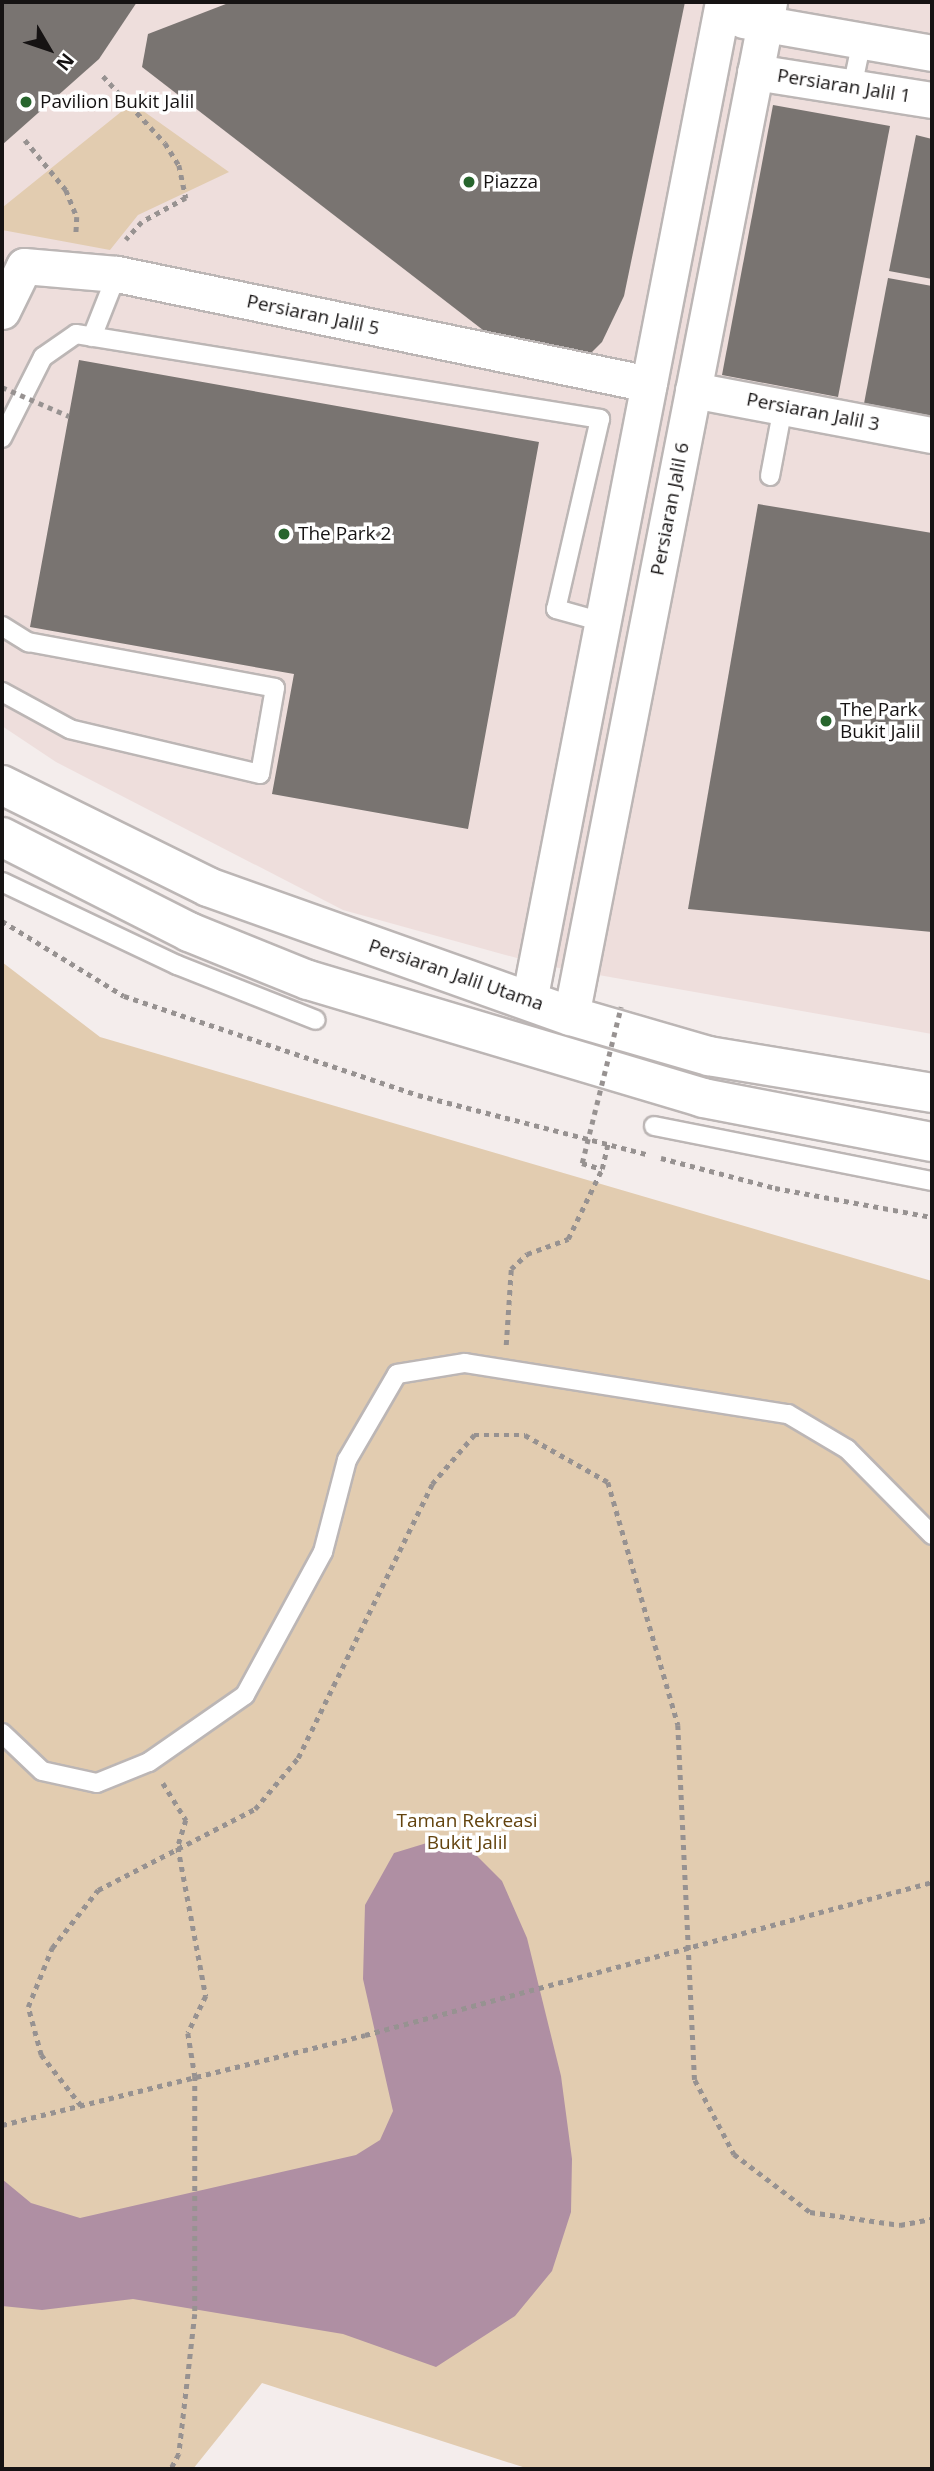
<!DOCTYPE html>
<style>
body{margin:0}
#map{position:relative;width:934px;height:2471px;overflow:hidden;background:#f4edec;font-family:"Open Sans",sans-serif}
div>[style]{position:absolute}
.built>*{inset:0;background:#eededc}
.green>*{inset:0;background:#e2ccb0}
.water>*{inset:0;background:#af8fa3}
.building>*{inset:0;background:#797471}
.path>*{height:4.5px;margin-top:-2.25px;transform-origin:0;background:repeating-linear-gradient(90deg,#979291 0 5px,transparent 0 10px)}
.roads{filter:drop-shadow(2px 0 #bcb6b5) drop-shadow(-2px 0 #bcb6b5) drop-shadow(0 2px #bcb6b5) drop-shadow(0 -2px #bcb6b5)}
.service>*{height:18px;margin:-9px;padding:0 9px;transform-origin:9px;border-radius:9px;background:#fff}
.minor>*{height:35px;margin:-17.5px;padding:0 17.5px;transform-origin:17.5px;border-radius:17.5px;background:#fff}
.tertiary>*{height:38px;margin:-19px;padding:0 19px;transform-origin:19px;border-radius:19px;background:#fff}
.path-bridge>*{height:4.5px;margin-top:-2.25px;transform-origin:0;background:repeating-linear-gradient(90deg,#979291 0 5px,transparent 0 10px)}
.dots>*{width:19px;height:19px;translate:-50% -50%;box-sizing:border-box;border:4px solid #fff;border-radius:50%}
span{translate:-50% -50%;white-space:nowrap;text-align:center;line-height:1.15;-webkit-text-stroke:7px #fff;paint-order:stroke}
.street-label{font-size:19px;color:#161313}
.poi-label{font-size:19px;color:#161313}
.left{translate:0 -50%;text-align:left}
.park-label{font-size:19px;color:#63430e}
.frame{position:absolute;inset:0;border:4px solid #161313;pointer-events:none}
.north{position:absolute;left:14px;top:14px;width:70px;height:70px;-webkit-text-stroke:5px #fff;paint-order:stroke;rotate:129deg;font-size:19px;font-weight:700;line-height:28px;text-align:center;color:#161313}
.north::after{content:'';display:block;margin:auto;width:24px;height:32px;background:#161313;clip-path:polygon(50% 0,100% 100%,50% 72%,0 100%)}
</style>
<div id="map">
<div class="built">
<div style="clip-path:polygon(2px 2px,932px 2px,932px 1034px,542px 965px,343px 910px,56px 762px,2px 726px)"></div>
</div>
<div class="green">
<div style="clip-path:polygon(132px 103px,229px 172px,138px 215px,110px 250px,2px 230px,3px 207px)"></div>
<div style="clip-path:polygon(2px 962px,100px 1037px,932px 1281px,932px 2469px,529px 2469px,262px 2383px,193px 2469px,2px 2469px)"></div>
</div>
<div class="water">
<div style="clip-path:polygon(430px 1842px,472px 1851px,502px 1881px,527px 1938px,561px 2076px,572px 2159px,571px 2212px,552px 2271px,515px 2316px,436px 2367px,343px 2334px,133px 2299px,42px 2310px,2px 2306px,2px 2179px,31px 2203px,80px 2218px,356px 2155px,380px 2140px,393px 2111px,363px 1979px,365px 1905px,394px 1853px)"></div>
</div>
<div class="building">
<div style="clip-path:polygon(2px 2px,137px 2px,99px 59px,2px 145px)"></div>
<div style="clip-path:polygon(231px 2px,685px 2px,624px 296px,602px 342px,587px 357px,505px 347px,142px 67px,148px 34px)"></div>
<div style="clip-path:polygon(773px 105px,890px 126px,838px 397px,722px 375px)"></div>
<div style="clip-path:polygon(916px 135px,932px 139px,932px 279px,889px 271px)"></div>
<div style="clip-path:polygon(888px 278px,932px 286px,932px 427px,862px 414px)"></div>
<div style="clip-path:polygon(79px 360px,539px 442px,468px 829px,272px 794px,294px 674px,30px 627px)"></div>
<div style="clip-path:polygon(758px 504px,932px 533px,932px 932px,688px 909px)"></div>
</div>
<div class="path">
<div style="left:103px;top:76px;width:91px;rotate:47.2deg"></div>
<div style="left:165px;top:143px;width:26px;rotate:58deg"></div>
<div style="left:179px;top:165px;width:34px;rotate:78deg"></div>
<div style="left:186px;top:198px;width:50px;rotate:151.4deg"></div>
<div style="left:142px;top:222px;width:24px;rotate:132deg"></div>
<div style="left:25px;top:140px;width:65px;rotate:50.6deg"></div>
<div style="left:66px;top:190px;width:29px;rotate:68deg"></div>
<div style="left:77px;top:217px;width:18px;rotate:93deg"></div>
<div style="left:2px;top:921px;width:143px;rotate:31.6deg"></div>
<div style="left:124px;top:996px;width:310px;rotate:18.6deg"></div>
<div style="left:418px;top:1095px;width:236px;rotate:14.5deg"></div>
<div style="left:661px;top:1158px;width:118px;rotate:14.7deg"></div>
<div style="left:775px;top:1188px;width:160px;rotate:10.5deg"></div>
<div style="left:582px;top:1163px;width:21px;rotate:17deg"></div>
<div style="left:602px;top:1169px;width:26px;rotate:-77deg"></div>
<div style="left:506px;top:1345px;width:76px;rotate:-86.2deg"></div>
<div style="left:511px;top:1269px;width:22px;rotate:-43deg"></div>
<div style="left:527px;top:1254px;width:44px;rotate:-20.1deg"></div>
<div style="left:568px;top:1239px;width:78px;rotate:-64.1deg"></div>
<div style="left:163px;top:1783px;width:44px;rotate:58.1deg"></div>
<div style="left:186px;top:1820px;width:28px;rotate:107deg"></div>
<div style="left:178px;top:1847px;width:152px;rotate:79.4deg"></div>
<div style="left:206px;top:1996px;width:41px;rotate:115.9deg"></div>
<div style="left:188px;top:2033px;width:44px;rotate:80.8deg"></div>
<div style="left:195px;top:2076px;width:238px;rotate:90deg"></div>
<div style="left:195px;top:2314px;width:141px;rotate:96.5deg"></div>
<div style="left:179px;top:2454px;width:17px;rotate:118deg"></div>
<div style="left:81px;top:2106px;width:65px;rotate:-128.1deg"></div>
<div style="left:41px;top:2055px;width:50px;rotate:-105.2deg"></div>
<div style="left:28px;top:2007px;width:64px;rotate:-67.9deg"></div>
<div style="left:52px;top:1948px;width:74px;rotate:-51.6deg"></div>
<div style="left:98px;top:1890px;width:177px;rotate:-27.3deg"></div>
<div style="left:255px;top:1809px;width:67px;rotate:-49.9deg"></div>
<div style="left:298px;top:1758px;width:305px;rotate:-63.9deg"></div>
<div style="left:432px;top:1484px;width:65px;rotate:-49.4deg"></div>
<div style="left:474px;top:1435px;width:51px"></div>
<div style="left:525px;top:1435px;width:95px;rotate:29.5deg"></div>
<div style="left:608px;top:1482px;width:253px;rotate:73.9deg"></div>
<div style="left:678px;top:1725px;width:355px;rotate:87.3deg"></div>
<div style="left:695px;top:2080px;width:84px;rotate:62.2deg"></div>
<div style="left:734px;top:2154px;width:96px;rotate:37.3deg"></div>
<div style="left:810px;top:2212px;width:91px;rotate:8.2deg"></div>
<div style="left:900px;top:2225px;width:33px;rotate:-11deg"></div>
<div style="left:2px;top:2125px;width:374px;rotate:-13.9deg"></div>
<div style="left:365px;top:2035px;width:587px;rotate:-15.1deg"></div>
</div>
<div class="roads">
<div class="service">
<div style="left:852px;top:88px;width:49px;rotate:-78.2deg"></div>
<div style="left:92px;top:337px;width:68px;rotate:-68.4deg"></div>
<div style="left:2px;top:438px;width:91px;rotate:-63.2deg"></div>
<div style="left:43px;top:357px;width:40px;rotate:-34.9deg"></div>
<div style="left:76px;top:334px;width:531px;rotate:9.21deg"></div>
<div style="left:600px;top:419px;width:195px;rotate:103deg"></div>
<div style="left:556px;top:609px;width:49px;rotate:15.5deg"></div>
<div style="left:770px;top:476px;width:70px;rotate:-79.3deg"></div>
<div style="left:2px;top:626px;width:31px;rotate:32deg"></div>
<div style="left:28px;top:642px;width:251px;rotate:10.5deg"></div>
<div style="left:275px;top:688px;width:87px;rotate:99.9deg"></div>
<div style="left:260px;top:774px;width:195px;rotate:-166.7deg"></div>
<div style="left:70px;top:729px;width:77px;rotate:-151.4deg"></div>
<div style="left:2px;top:882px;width:194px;rotate:25.4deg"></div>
<div style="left:177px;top:965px;width:149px;rotate:21.6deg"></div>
<div style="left:654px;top:1126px;width:283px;rotate:11.2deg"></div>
<div style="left:2px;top:1733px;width:55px;rotate:43.5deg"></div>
<div style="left:42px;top:1771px;width:56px;rotate:12.3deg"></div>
<div style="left:97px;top:1783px;width:56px;rotate:-22deg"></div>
<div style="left:149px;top:1762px;width:117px;rotate:-34.9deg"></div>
<div style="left:245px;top:1695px;width:163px;rotate:-61.4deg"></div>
<div style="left:323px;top:1552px;width:95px;rotate:-75.4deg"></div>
<div style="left:347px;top:1460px;width:99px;rotate:-59.8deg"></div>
<div style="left:397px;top:1374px;width:69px;rotate:-9.2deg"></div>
<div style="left:465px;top:1363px;width:327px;rotate:9deg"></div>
<div style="left:788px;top:1414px;width:69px;rotate:30.7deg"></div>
<div style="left:847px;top:1449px;width:121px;rotate:45.3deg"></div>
</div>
<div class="minor">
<div style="left:743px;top:20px;width:192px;rotate:9.9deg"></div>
<div style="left:755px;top:72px;width:179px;rotate:9deg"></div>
<div style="left:2px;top:311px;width:50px;rotate:-63.9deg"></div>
<div style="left:24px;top:266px;width:93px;rotate:4.9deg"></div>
<div style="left:117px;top:274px;width:543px;rotate:11.68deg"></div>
<div style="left:693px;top:390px;width:243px;rotate:10.7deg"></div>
<div style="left:529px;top:1001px;width:1018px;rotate:-79.01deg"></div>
<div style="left:571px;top:1016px;width:1033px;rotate:-78.95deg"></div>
</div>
<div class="tertiary">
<div style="left:2px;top:785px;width:230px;rotate:26.3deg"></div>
<div style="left:208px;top:887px;width:385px;rotate:19.6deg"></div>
<div style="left:571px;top:1016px;width:144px;rotate:16.2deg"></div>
<div style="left:709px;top:1056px;width:226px;rotate:9.4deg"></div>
<div style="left:2px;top:837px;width:210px;rotate:26.9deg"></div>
<div style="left:189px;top:932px;width:128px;rotate:22deg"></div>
<div style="left:308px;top:980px;width:412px;rotate:16.6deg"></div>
<div style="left:703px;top:1098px;width:233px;rotate:10.9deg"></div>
</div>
</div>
<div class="path-bridge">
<div style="left:2px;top:387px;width:73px;rotate:23.4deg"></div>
<div style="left:582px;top:1163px;width:161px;rotate:-76deg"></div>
</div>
<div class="dots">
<div style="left:26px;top:102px;background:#27652d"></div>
<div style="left:469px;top:182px;background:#27652d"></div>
<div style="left:284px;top:534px;background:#27652d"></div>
<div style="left:826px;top:721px;background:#27652d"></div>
</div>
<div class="street-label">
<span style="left:844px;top:86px;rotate:9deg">Persiaran Jalil 1</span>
<span style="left:313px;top:315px;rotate:12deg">Persiaran Jalil 5</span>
<span style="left:813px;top:412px;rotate:11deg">Persiaran Jalil 3</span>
<span style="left:670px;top:509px;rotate:-79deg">Persiaran Jalil 6</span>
<span style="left:456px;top:975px;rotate:19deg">Persiaran Jalil Utama</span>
</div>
<div class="poi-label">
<span class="left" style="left:40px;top:102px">Pavilion Bukit Jalil</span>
<span class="left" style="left:483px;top:182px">Piazza</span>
<span class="left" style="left:298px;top:534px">The Park 2</span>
<span class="left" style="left:840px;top:721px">The Park<br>Bukit Jalil</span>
</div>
<div class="park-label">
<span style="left:467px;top:1832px">Taman Rekreasi<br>Bukit Jalil</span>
</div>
<div class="frame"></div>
<div class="north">N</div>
</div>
